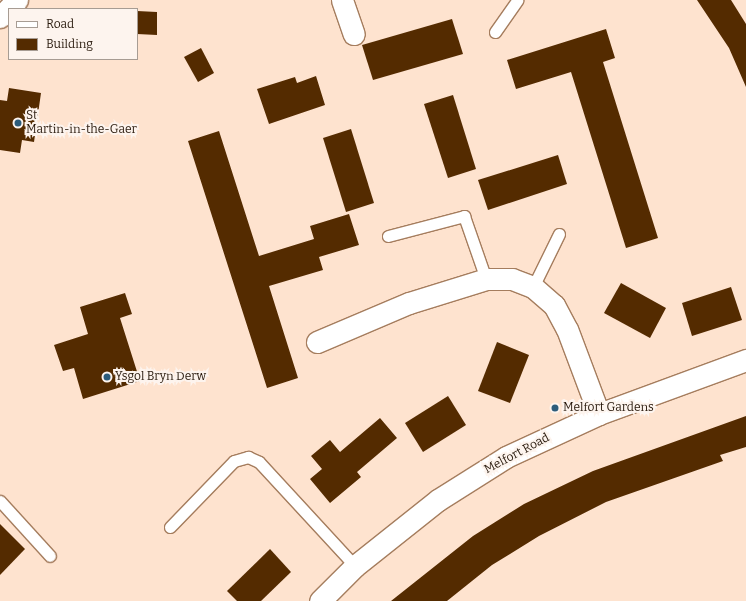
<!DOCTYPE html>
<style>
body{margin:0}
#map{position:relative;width:746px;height:601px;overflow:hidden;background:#fee3cf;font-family:Bitter,serif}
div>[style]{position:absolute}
.building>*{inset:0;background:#542b00}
.roads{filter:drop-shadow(1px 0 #a57d5e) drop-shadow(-1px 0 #a57d5e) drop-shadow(0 1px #a57d5e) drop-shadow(0 -1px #a57d5e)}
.lane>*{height:11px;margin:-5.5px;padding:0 5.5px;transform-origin:5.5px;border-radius:5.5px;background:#fff}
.street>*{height:21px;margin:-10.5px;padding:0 10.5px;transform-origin:10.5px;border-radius:10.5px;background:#fff}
.dots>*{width:11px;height:11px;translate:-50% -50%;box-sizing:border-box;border:2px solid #fdf4ee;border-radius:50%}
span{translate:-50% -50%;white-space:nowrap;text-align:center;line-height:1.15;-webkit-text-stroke:4px #fdf4ee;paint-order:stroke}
.poi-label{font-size:12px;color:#27180b}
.left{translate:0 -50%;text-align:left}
.street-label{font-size:12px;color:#27180b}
.legend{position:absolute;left:8px;top:8px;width:130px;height:52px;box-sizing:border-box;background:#fdf4ee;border:1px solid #a79c93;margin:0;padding:5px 7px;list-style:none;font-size:12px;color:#27180b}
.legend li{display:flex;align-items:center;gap:8px;height:20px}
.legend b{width:20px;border:1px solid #a79c93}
</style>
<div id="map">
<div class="building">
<div style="clip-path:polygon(697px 0,731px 0,746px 24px,746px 87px,729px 48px)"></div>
<div style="clip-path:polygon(137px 11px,157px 12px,157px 35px,137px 34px)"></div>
<div style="clip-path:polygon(452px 19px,463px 54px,373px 80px,362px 45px)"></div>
<div style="clip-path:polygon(606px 29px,615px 58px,603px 62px,658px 238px,626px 248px,571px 72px,516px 89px,507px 60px)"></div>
<div style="clip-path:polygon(201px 48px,214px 73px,198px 82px,184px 57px)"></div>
<div style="clip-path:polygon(316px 76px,325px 105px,269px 124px,257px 89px,295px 77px,297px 83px)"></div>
<div style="clip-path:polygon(9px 88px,41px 93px,34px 142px,22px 140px,20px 153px,0 150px,0 100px,7px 101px)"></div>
<div style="clip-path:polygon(453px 95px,476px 169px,448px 178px,424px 104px)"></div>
<div style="clip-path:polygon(351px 129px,374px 203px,346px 212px,323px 138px)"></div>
<div style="clip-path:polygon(219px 131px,259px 256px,314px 239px,310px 226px,349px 214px,359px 245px,319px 257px,323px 270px,269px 286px,298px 378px,267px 388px,188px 141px)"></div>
<div style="clip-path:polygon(558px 155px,567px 184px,488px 210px,478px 180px)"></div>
<div style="clip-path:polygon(621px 283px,666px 308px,650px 338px,604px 313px)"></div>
<div style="clip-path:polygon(731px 287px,742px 320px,692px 336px,682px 303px)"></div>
<div style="clip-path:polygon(125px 293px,132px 314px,120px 318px,140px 381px,83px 399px,74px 368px,63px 371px,54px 345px,88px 334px,80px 307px)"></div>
<div style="clip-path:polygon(497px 342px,529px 355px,510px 403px,478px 391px)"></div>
<div style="clip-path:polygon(448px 396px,466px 425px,423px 452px,405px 423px)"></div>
<div style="clip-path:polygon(746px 416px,746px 447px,720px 455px,723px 461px,606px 502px,539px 536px,492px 565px,447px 601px,391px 601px,473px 536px,524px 504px,593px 471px)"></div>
<div style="clip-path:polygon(380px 418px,397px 438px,357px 472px,361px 477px,330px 503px,310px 479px,322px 469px,311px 456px,330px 440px,340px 452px)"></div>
<div style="clip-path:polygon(0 524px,25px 549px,0 575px)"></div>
<div style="clip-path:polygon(270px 549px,291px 572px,261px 601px,237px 601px,227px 591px)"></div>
</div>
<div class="roads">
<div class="lane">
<div style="left:495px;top:32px;width:39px;rotate:-55deg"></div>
<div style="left:388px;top:236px;width:79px;rotate:-14.7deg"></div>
<div style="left:464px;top:216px;width:67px;rotate:70.8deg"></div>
<div style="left:533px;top:287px;width:59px;rotate:-63.9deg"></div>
<div style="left:0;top:501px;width:74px;rotate:47.7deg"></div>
<div style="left:170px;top:527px;width:92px;rotate:-45.9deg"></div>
<div style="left:234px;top:461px;width:15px;rotate:-16deg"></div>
<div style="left:248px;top:457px;width:12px;rotate:24deg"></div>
<div style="left:259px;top:462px;width:142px;rotate:47.3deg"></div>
</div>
<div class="street">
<div style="left:342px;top:0;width:36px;rotate:71deg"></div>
<div style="left:0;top:17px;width:24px;rotate:-45deg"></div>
<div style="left:317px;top:342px;width:100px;rotate:-23deg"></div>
<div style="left:409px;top:303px;width:81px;rotate:-17.3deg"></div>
<div style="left:486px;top:279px;width:26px"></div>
<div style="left:512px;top:279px;width:22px;rotate:21deg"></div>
<div style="left:533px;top:287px;width:28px;rotate:41deg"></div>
<div style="left:554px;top:305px;width:27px;rotate:62deg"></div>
<div style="left:567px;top:329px;width:91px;rotate:69.4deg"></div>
<div style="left:320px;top:601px;width:49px;rotate:-45deg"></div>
<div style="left:355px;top:566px;width:106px;rotate:-38.5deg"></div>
<div style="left:438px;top:500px;width:80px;rotate:-32.3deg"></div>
<div style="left:506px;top:457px;width:102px;rotate:-24.8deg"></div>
<div style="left:599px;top:414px;width:157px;rotate:-20.2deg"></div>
</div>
</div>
<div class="dots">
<div style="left:18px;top:123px;background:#2c5c7b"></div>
<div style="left:107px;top:377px;background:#2c5c7b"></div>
<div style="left:555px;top:408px;background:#2c5c7b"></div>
</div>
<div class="poi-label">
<span class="left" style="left:26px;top:123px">St<br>Martin-in-the-Gaer</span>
<span class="left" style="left:115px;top:377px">Ysgol Bryn Derw</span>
<span class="left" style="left:563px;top:408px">Melfort Gardens</span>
</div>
<div class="street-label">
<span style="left:517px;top:454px;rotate:-28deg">Melfort Road</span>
</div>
<ul class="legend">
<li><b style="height:5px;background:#fff"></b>Road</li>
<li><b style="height:11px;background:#542b00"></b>Building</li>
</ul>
</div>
